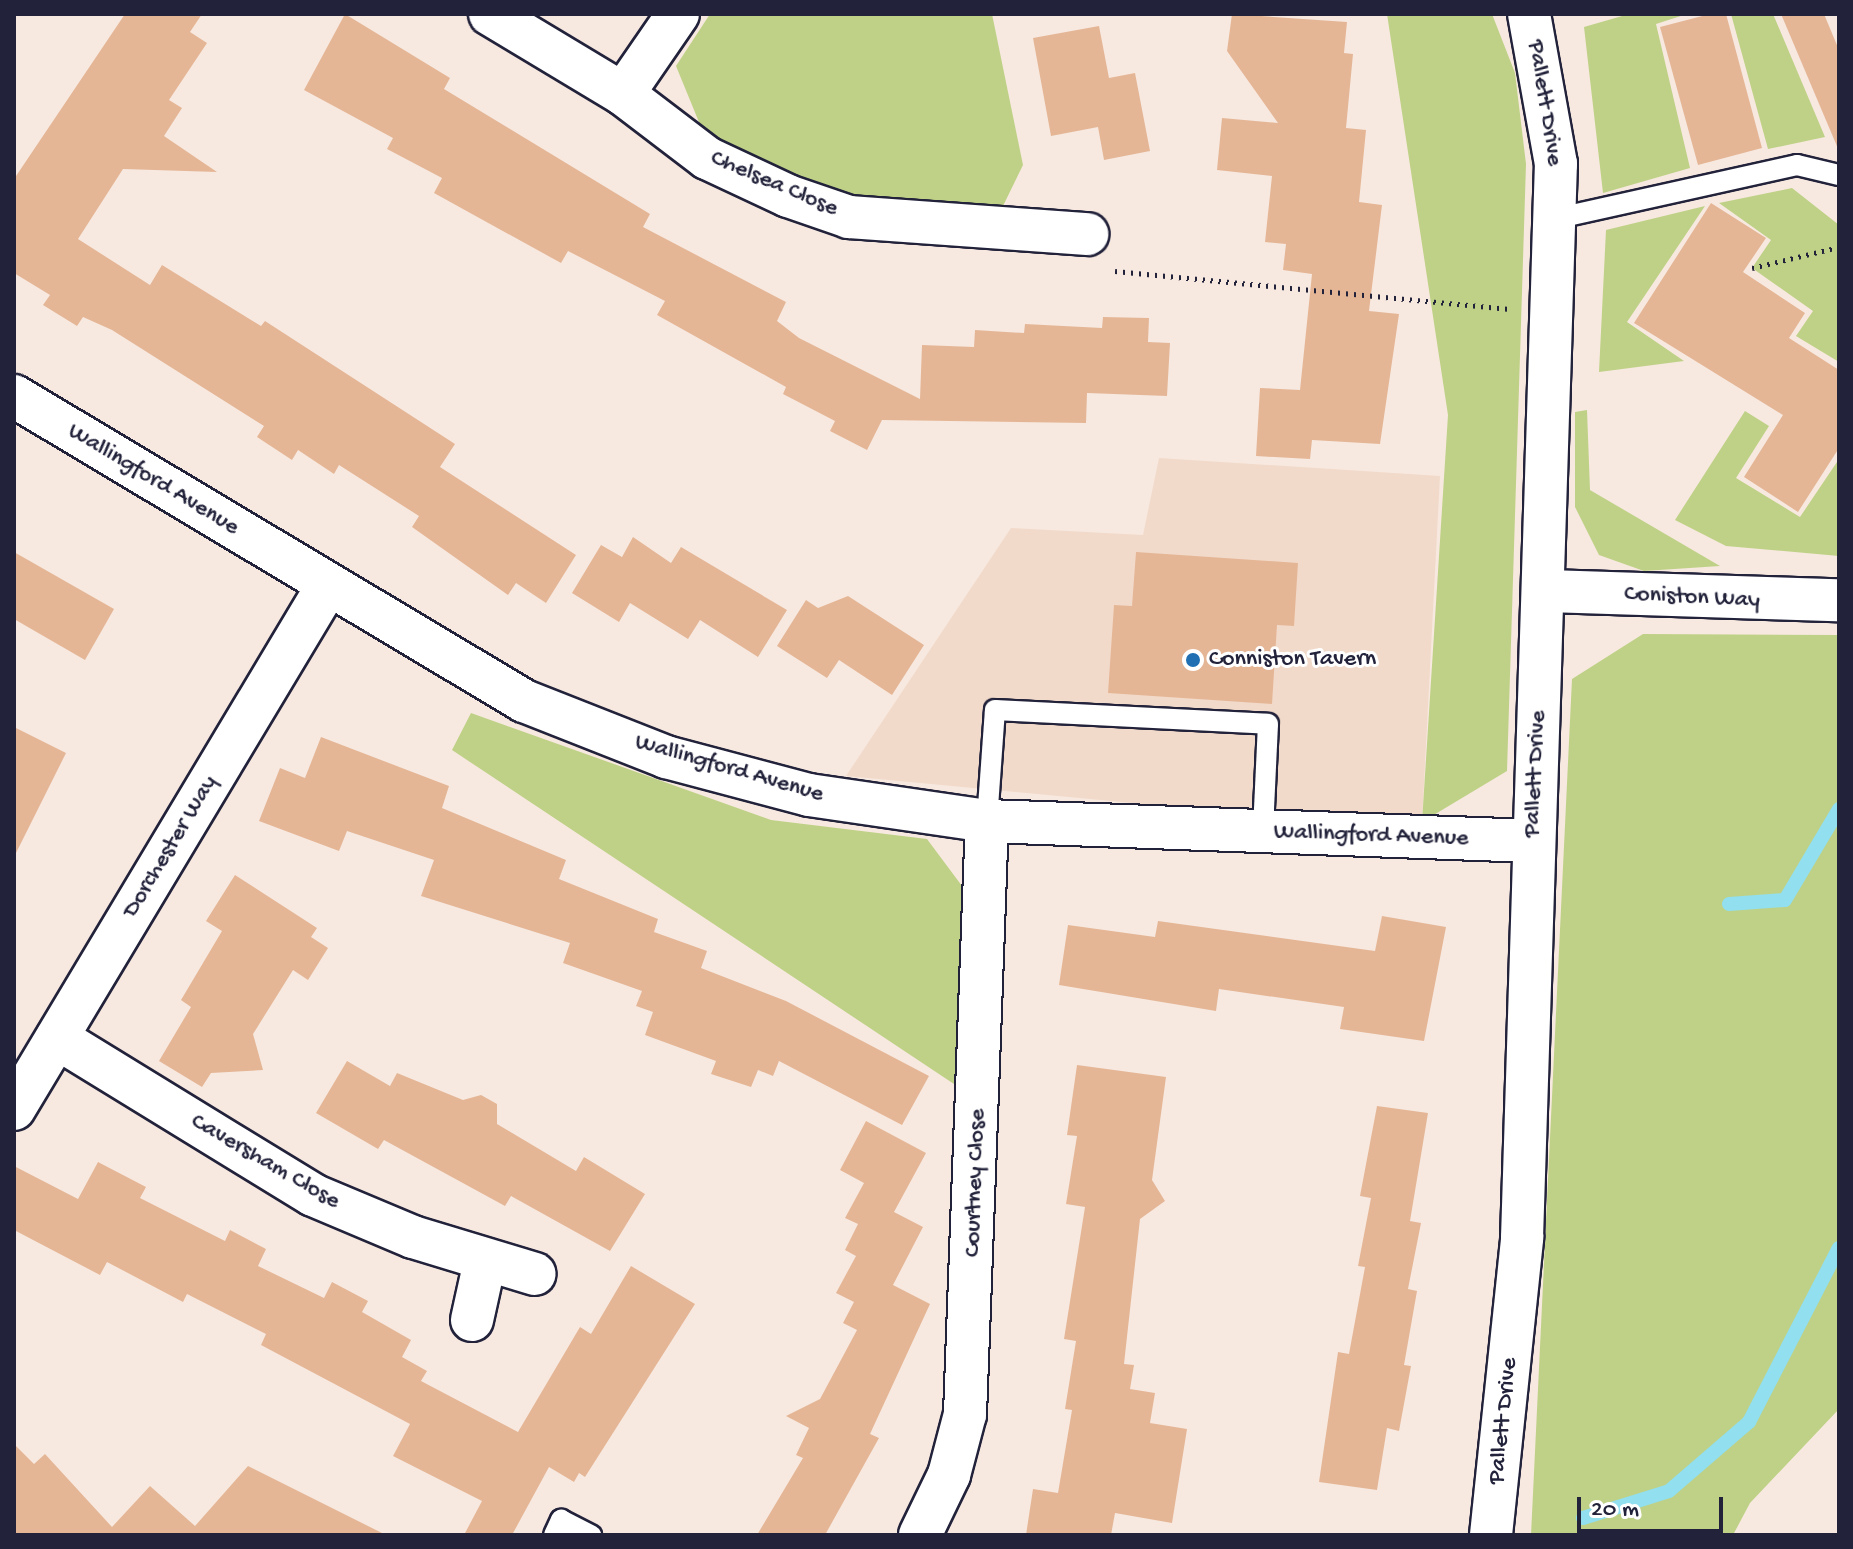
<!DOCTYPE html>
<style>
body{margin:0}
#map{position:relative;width:1853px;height:1549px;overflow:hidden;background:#f7e9e0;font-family:"Gochi Hand",sans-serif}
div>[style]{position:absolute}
.built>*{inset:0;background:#f2daca}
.green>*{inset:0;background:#bfd186}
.stream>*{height:14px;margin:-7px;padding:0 7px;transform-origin:7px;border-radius:7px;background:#91dfef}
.building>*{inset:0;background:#e5b696}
.path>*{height:5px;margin-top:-2.5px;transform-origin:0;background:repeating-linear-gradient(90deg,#22223b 0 2px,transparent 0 8px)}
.roads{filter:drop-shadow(2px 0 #22223b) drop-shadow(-2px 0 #22223b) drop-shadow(0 2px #22223b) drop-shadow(0 -2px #22223b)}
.lane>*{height:20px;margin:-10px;padding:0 10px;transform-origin:10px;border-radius:10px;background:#fff}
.street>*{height:42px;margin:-21px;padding:0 21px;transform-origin:21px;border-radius:21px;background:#fff}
.dots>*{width:22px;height:22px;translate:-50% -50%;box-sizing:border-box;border:4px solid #fff;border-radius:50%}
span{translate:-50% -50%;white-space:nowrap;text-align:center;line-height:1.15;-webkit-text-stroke:6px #fff;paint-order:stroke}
.street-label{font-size:24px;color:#22223b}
.poi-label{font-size:24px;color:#22223b}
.left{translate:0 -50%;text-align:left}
.frame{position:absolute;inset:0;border:16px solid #22223b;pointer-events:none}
.scale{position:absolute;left:1577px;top:1497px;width:146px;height:36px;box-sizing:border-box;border:4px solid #22223b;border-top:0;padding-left:10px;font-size:24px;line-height:28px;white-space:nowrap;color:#22223b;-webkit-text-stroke:6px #fff;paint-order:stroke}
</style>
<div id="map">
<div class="built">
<div style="clip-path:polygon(1159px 458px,1440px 476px,1422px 822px,1300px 819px,846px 776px,1011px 528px,1143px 535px)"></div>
</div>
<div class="green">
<div style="clip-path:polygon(710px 14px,992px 14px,1023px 165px,1003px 206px,938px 210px,856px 201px,723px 147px,701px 127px,676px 66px)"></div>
<div style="clip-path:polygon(1387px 14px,1492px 14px,1515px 73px,1526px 164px,1507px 771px,1422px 822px,1448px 415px)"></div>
<div style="clip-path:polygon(1629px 14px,1687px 14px,1656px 24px,1690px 168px,1603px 193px,1584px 27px)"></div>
<div style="clip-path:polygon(1731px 14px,1773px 14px,1825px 137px,1768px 149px)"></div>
<div style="clip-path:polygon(1792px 188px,1839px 225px,1839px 362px,1796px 336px,1813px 311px,1752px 268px,1771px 240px,1719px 203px)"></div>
<div style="clip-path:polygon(1705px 206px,1627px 322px,1684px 361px,1599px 372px,1606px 230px)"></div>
<div style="clip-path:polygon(1587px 410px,1590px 490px,1720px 566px,1644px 571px,1599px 555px,1575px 507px,1575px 412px)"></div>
<div style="clip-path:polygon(1745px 411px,1769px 426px,1736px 478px,1800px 517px,1839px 459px,1839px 556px,1726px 546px,1675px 520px)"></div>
<div style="clip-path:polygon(1643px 634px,1839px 635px,1839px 1409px,1750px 1503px,1733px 1535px,1531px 1535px,1572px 679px)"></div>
<div style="clip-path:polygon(471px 713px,771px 820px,927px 839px,962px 886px,957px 1086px,452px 750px)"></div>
</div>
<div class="stream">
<div style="left:1729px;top:904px;width:56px;rotate:-4.1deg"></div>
<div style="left:1785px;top:900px;width:106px;rotate:-59.3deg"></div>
<div style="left:1583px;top:1518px;width:90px;rotate:-17.4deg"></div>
<div style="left:1669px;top:1491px;width:106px;rotate:-40.8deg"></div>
<div style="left:1749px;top:1422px;width:196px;rotate:-62.7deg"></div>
</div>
<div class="building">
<div style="clip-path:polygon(125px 14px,202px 14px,190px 32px,207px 43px,169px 100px,182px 108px,164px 136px,217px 172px,123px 169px,78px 239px,150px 285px,162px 265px,261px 326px,265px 321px,455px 444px,440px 467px,576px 555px,546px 603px,516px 583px,508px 595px,412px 527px,419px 516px,339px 465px,334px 474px,298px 450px,292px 460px,257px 437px,264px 426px,112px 330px,83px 317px,77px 326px,43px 305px,50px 295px,14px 273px,14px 179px)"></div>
<div style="clip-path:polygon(345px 14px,450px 78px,444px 89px,650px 214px,643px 227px,786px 302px,777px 321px,799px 338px,920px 399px,922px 345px,974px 347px,975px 330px,1024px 333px,1025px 324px,1102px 328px,1103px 317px,1149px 318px,1148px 342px,1170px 343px,1167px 396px,1087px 393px,1086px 423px,882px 420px,867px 450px,830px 431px,835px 421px,783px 394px,786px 387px,657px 315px,665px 301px,568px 251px,561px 263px,434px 193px,442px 178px,387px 149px,393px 138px,304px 90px)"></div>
<div style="clip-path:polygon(1232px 14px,1347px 22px,1344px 53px,1353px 54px,1346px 128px,1366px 130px,1359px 202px,1382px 205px,1369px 311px,1399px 314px,1380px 444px,1312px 440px,1310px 459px,1256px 456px,1260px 388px,1300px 390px,1312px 274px,1283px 270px,1286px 244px,1265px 242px,1272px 176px,1217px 170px,1222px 118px,1278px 123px,1227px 51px)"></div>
<div style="clip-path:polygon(1710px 14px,1726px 14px,1762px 148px,1698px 165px,1660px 27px)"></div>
<div style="clip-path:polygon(1781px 14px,1824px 14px,1839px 50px,1839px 151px)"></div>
<div style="clip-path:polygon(1099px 26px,1109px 78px,1135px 73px,1150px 151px,1104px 160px,1098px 127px,1051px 136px,1033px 38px)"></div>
<div style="clip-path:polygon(1711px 203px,1766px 238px,1743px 272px,1805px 313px,1789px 338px,1839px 370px,1839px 448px,1798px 512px,1744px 477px,1783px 415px,1634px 323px)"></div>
<div style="clip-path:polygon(633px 537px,671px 563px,681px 547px,787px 610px,758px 657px,700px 620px,688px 639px,630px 603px,619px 622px,572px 593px,601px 545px,622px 557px)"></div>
<div style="clip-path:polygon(14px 552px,114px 609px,85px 660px,14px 619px)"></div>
<div style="clip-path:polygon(1136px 552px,1298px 563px,1294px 626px,1277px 625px,1272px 704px,1108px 693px,1114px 605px,1132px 606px)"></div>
<div style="clip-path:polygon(848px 596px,924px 645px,892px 695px,839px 660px,827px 678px,777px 646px,806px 600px,818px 608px)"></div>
<div style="clip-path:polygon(14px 727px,66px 753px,14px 857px)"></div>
<div style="clip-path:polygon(321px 737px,449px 786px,442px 808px,566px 860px,559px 879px,658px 919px,654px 932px,707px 951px,701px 968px,786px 1001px,929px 1076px,902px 1125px,779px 1061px,773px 1076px,758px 1070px,751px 1087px,711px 1074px,716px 1061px,645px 1035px,653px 1012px,636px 1006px,642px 991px,563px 963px,570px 943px,421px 896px,434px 860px,347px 831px,339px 851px,259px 821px,280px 768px,305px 778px)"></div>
<div style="clip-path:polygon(235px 875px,317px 928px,311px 937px,328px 948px,308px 980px,293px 970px,253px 1034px,263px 1070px,211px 1073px,202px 1087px,159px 1061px,191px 1007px,181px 1000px,222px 931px,206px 921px)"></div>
<div style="clip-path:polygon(1382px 916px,1446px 927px,1424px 1041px,1340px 1029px,1344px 1007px,1219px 989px,1216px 1011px,1059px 985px,1068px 925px,1155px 937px,1158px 921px,1375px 951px)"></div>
<div style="clip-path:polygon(347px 1061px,390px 1086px,397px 1073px,463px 1100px,481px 1095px,497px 1104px,497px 1124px,576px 1171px,584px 1157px,645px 1194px,610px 1251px,511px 1196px,505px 1206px,384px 1140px,378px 1149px,316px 1113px)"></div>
<div style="clip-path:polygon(1077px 1065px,1166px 1077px,1152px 1180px,1165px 1201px,1140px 1219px,1124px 1364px,1134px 1365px,1130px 1389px,1155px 1393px,1150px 1423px,1187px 1429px,1172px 1523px,1115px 1513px,1111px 1535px,1026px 1535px,1033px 1489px,1058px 1493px,1072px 1410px,1065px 1409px,1076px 1341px,1064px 1339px,1085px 1207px,1066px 1204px,1077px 1136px,1067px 1135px)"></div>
<div style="clip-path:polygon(1377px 1106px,1428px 1113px,1410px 1221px,1421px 1223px,1408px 1289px,1417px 1291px,1404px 1365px,1411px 1366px,1399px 1431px,1387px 1428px,1377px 1490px,1319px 1482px,1338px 1352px,1349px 1354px,1365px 1267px,1358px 1266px,1371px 1198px,1360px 1196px)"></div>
<div style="clip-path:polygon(866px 1121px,926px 1153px,894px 1212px,923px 1227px,893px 1285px,930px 1304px,870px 1434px,879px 1438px,825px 1535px,757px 1535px,803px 1458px,796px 1455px,809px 1428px,786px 1416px,820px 1399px,857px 1330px,843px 1323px,854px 1302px,836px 1293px,856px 1256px,845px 1250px,858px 1224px,845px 1218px,864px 1183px,840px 1170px)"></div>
<div style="clip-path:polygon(98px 1162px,146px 1187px,140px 1198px,225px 1241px,230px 1230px,266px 1249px,258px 1266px,324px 1298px,332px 1282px,368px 1301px,362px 1312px,411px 1340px,402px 1357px,427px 1371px,421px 1381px,518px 1432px,580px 1327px,591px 1334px,631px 1266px,695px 1304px,585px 1477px,579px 1473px,574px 1482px,549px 1467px,512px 1535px,464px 1535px,482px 1501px,393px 1456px,410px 1424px,261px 1345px,266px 1334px,187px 1294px,183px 1302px,107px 1262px,100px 1275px,14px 1230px,14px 1166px,78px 1199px)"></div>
<div style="clip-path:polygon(14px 1444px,34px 1464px,45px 1454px,112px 1527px,150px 1486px,195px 1526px,248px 1466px,386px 1535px,14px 1535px)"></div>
</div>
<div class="path">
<div style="left:1752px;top:268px;width:89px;rotate:-13.6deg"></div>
<div style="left:1115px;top:271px;width:394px;rotate:5.5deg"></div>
</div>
<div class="roads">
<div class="lane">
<div style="left:1554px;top:219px;width:249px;rotate:-12.5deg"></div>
<div style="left:1797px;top:165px;width:43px;rotate:13.4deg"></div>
<div style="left:987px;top:821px;width:111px;rotate:-85.9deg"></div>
<div style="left:995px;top:710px;width:273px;rotate:2.9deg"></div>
<div style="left:1268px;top:724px;width:108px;rotate:92.7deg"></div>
<div style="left:554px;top:1535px;width:17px;rotate:-65deg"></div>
<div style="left:561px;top:1520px;width:34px;rotate:27deg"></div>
</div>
<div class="street">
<div style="left:490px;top:14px;width:155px;rotate:31deg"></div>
<div style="left:623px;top:94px;width:106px;rotate:37.3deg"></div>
<div style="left:707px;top:158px;width:89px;rotate:25.1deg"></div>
<div style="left:788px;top:196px;width:65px;rotate:19deg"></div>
<div style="left:849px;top:217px;width:239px;rotate:4.1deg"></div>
<div style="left:623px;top:94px;width:97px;rotate:-55.5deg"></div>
<div style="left:14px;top:396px;width:594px;rotate:30.88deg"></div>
<div style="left:524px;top:701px;width:153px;rotate:21.5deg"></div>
<div style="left:666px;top:757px;width:148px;rotate:14.9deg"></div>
<div style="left:809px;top:795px;width:180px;rotate:8.3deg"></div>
<div style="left:987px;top:821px;width:546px;rotate:2.1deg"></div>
<div style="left:1545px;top:591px;width:294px;rotate:1.8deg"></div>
<div style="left:57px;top:1038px;width:300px;rotate:31.5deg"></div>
<div style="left:313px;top:1195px;width:108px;rotate:22.8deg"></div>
<div style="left:413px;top:1237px;width:127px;rotate:16.9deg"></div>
<div style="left:14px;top:1109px;width:611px;rotate:-59.07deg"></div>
<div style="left:472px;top:1320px;width:60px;rotate:-77.6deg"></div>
<div style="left:920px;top:1535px;width:67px;rotate:-64.2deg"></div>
<div style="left:949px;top:1475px;width:63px;rotate:-75.3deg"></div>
<div style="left:965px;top:1414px;width:593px;rotate:-87.88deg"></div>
<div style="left:1491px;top:1535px;width:299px;rotate:-84deg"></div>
<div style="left:1522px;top:1238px;width:1075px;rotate:-88.19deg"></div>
<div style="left:1556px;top:164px;width:152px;rotate:-100.2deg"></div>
</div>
</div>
<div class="dots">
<div style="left:1193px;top:660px;background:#1f6fb2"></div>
</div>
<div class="street-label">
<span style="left:1544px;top:103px;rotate:81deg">Pallett Drive</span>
<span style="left:774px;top:184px;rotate:23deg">Chelsea Close</span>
<span style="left:153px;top:480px;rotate:31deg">Wallingford Avenue</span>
<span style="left:1692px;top:598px;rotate:3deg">Coniston Way</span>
<span style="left:729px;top:769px;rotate:16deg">Wallingford Avenue</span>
<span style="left:1536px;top:774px;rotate:-87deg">Pallett Drive</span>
<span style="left:1371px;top:836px;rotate:2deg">Wallingford Avenue</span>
<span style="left:171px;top:847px;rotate:-59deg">Dorchester Way</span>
<span style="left:265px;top:1162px;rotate:30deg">Caversham Close</span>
<span style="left:976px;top:1183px;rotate:-88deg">Courtney Close</span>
<span style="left:1504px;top:1421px;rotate:-84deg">Pallett Drive</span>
</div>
<div class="poi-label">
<span class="left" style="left:1209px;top:660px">Conniston Tavern</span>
</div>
<div class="frame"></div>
<div class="scale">20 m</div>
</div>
